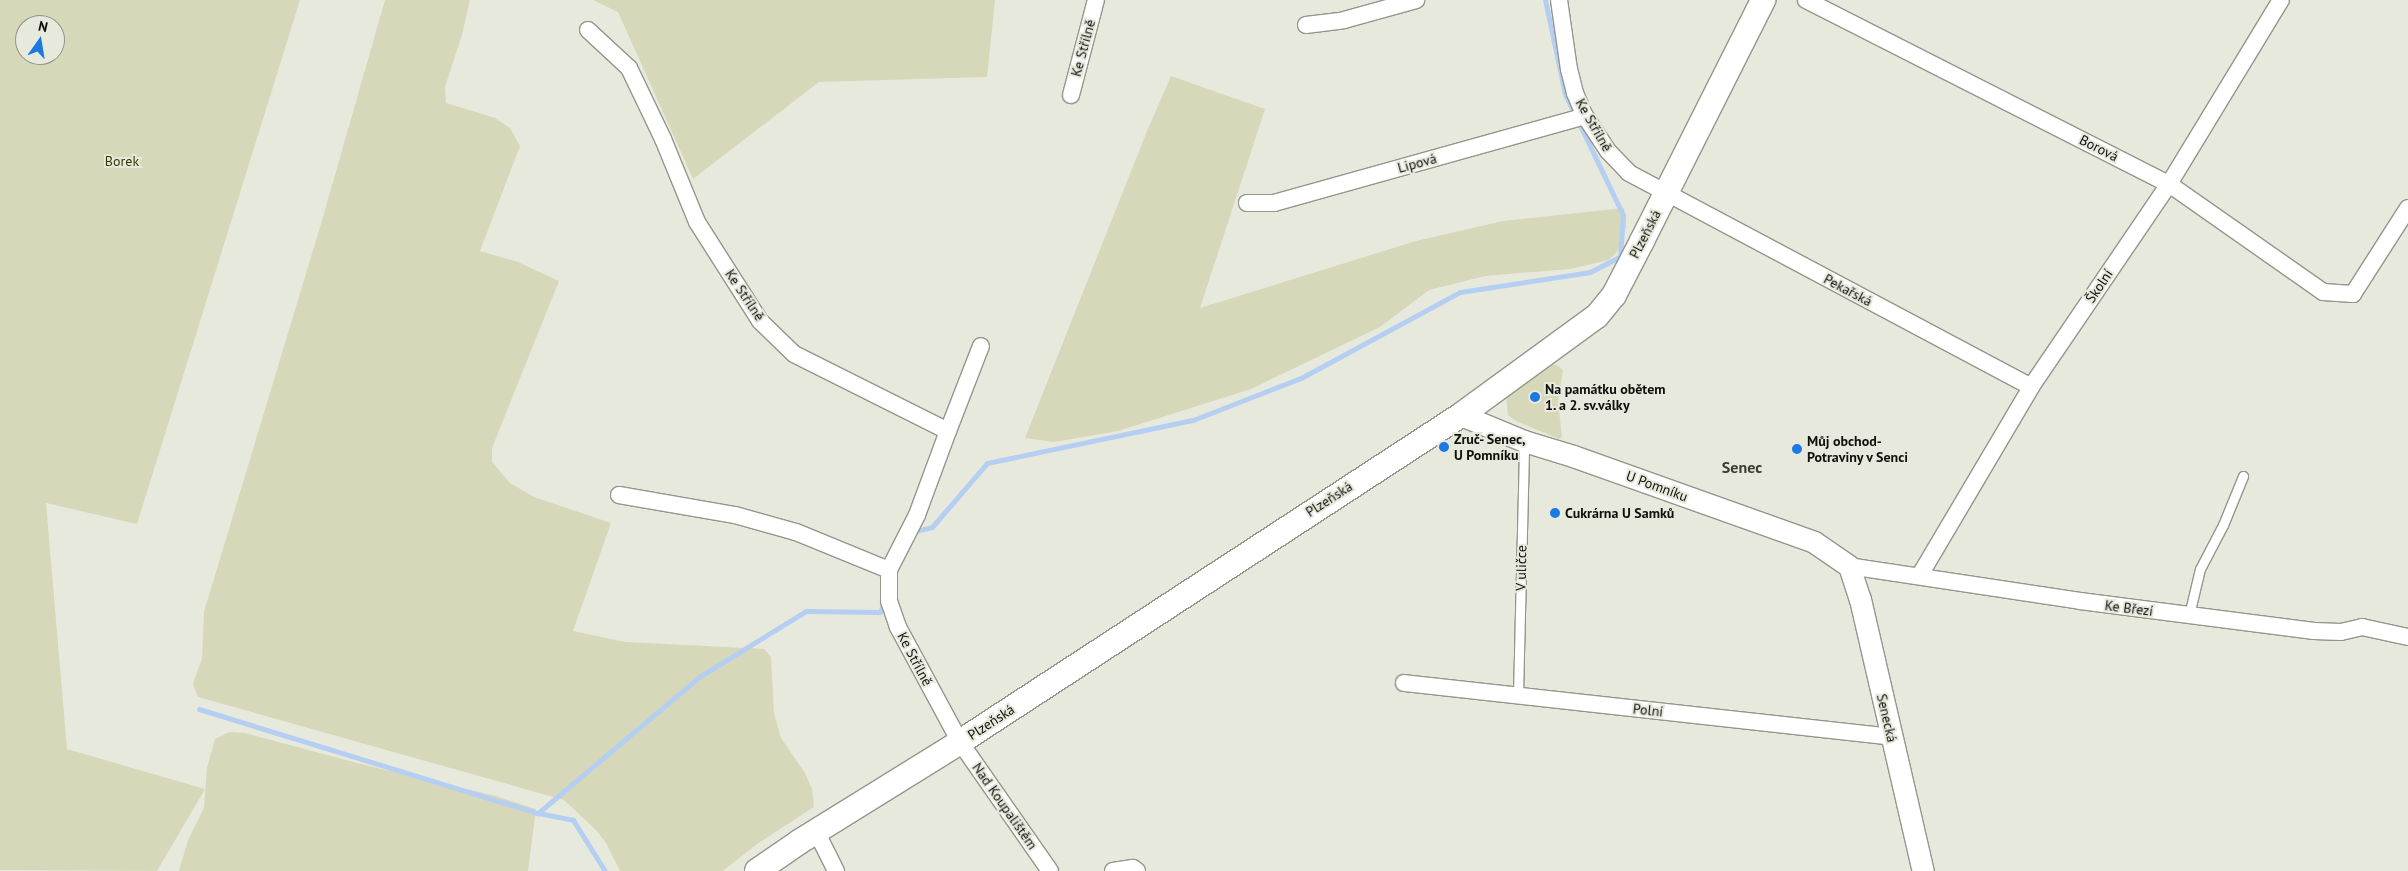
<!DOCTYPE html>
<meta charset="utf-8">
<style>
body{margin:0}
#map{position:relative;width:2408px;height:871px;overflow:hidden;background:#e8e9dd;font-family:"PT Sans",sans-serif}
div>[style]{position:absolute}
.green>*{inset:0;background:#d6d8b9}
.stream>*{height:5px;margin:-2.5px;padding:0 2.5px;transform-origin:2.5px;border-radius:2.5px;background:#b5cff2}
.roads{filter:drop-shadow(1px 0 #95968b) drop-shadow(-1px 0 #95968b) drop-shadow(0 1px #95968b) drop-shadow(0 -1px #95968b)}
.service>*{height:9px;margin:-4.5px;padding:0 4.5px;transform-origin:4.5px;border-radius:4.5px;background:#fff}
.minor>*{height:16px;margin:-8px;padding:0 8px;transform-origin:8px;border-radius:8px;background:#fff}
.tertiary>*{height:21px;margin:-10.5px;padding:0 10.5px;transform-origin:10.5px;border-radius:10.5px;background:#fff}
.secondary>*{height:24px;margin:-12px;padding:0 12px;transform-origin:12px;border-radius:12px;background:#fff}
.dots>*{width:14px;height:14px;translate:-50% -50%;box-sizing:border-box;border:2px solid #e8e9dd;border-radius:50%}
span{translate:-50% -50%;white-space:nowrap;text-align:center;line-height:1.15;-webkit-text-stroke:4px #e8e9dd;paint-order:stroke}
.street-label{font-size:14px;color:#0f0f0c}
.park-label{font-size:14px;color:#3a3a05}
.poi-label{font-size:14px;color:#0f0f0c;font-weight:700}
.left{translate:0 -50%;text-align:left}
.quarter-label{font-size:16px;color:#3c3c33;font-weight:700}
.north{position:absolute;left:15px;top:15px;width:50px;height:50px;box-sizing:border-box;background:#e8e9dd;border:1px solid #919289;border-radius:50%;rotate:13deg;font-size:14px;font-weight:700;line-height:20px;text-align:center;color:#0f0f0c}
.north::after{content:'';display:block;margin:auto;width:18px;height:22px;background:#1c79e2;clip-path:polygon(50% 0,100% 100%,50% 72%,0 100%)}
</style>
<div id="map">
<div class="green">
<div style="clip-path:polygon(evenodd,0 0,300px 0,137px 524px,46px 503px,67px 749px,205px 789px,157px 871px,0 870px,0 0,25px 25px,55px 25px,55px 55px,25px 55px,25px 25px)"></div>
<div style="clip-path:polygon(385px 0,470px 0,462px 35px,445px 87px,446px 103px,495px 118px,510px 128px,520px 146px,480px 251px,518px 262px,559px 281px,492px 448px,492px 462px,510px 483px,534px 497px,611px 523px,573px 631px,625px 642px,764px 649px,771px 657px,774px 713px,781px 738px,805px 773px,812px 789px,814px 807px,757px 844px,723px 871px,620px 871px,606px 843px,596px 830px,564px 800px,198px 697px,193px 684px,202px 658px,204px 612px,323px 217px)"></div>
<div style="clip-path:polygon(593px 0,995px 0,987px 77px,819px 82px,693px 179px,618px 12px)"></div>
<div style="clip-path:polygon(1171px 76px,1265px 109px,1200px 308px,1416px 241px,1503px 221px,1624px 208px,1626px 226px,1621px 247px,1609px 260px,1570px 269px,1485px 276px,1429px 290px,1380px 327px,1251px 389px,1118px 431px,1054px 442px,1025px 438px,1147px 131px)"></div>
<div style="clip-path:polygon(1546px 365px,1557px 365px,1563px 370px,1558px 402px,1562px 437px,1559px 439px,1516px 421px,1508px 415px,1506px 397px)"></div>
<div style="clip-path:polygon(230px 732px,245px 733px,357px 763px,496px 796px,536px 809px,528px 871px,179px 871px,188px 840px,204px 808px,207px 768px,215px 739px)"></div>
</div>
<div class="stream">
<div style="left:914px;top:533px;width:2px;rotate:-63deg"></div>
<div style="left:915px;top:531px;width:17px;rotate:-13deg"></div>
<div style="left:932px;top:527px;width:84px;rotate:-49.3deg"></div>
<div style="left:987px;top:463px;width:210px;rotate:-11.8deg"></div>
<div style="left:1193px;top:420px;width:116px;rotate:-21.3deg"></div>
<div style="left:1301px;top:378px;width:181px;rotate:-28.4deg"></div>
<div style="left:1460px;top:292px;width:132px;rotate:-8.7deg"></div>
<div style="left:1590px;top:272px;width:34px;rotate:-27deg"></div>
<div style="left:1620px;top:257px;width:42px;rotate:-85.9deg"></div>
<div style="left:1623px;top:215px;width:134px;rotate:-115.6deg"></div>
<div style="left:1565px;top:94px;width:96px;rotate:-102deg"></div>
<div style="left:199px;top:709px;width:355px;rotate:17.1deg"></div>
<div style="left:538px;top:813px;width:36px;rotate:11deg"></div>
<div style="left:573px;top:820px;width:60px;rotate:57.9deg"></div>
<div style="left:538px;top:813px;width:211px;rotate:-40.2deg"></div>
<div style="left:699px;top:677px;width:126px;rotate:-31.7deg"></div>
<div style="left:806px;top:611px;width:74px;rotate:0.8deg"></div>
<div style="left:880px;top:612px;width:12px;rotate:-66deg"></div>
</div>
<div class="roads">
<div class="service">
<div style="left:2189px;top:615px;width:47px;rotate:-76.6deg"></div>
<div style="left:2200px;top:569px;width:50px;rotate:-62.4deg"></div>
<div style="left:2223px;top:525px;width:53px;rotate:-67.8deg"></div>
<div style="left:1518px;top:695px;width:254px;rotate:-88.6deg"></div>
</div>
<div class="minor">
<div style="left:1559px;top:0;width:70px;rotate:81.8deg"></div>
<div style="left:1569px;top:69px;width:25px;rotate:76deg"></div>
<div style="left:1575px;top:93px;width:25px;rotate:67deg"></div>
<div style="left:1585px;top:116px;width:42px;rotate:56.7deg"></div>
<div style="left:1608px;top:151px;width:30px;rotate:46deg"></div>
<div style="left:1629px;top:173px;width:455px;rotate:28deg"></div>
<div style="left:1806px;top:0;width:407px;rotate:26.9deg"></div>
<div style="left:2169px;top:184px;width:188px;rotate:35deg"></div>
<div style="left:2323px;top:292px;width:30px;rotate:4deg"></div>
<div style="left:2353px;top:294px;width:102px;rotate:-57.4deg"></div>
<div style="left:1306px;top:25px;width:38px;rotate:-7deg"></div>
<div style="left:1344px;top:20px;width:75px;rotate:-15.5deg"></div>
<div style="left:588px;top:30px;width:56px;rotate:42.8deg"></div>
<div style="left:629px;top:68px;width:79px;rotate:64.4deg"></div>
<div style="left:663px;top:139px;width:90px;rotate:67.7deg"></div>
<div style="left:697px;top:222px;width:117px;rotate:57.5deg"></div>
<div style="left:760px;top:321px;width:47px;rotate:44.1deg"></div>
<div style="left:794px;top:354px;width:172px;rotate:26.6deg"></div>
<div style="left:948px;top:431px;width:90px;rotate:110.3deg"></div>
<div style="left:917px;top:515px;width:62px;rotate:117deg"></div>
<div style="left:889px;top:570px;width:31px;rotate:90deg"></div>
<div style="left:889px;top:601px;width:28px;rotate:71deg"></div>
<div style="left:898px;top:627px;width:131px;rotate:61.7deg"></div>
<div style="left:960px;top:742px;width:157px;rotate:55.1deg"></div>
<div style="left:1071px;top:95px;width:98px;rotate:-75.3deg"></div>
<div style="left:1247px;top:203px;width:27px"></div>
<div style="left:1274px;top:203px;width:323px;rotate:-15.6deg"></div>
<div style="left:948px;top:431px;width:91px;rotate:-68.8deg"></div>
<div style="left:619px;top:495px;width:118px;rotate:9.8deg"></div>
<div style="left:735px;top:515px;width:63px;rotate:15.6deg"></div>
<div style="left:796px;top:532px;width:100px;rotate:22.2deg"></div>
<div style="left:1849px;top:566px;width:234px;rotate:8.6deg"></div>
<div style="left:2080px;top:601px;width:236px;rotate:7.3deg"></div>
<div style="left:2314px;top:631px;width:27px;rotate:2deg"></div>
<div style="left:2341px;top:632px;width:22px;rotate:-13deg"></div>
<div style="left:2362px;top:627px;width:47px;rotate:12.3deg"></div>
<div style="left:1920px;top:575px;width:218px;rotate:-59.4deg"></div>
<div style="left:2031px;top:387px;width:245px;rotate:-55.8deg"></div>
<div style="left:2169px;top:184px;width:215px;rotate:-58.7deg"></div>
<div style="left:1404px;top:683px;width:490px;rotate:6.3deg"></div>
<div style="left:816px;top:831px;width:45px;rotate:63.4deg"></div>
<div style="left:1113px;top:871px;width:20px;rotate:-9deg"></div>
<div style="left:1133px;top:868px;width:5px;rotate:37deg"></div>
</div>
<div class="tertiary">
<div style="left:1461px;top:415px;width:68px;rotate:22.4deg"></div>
<div style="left:1524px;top:441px;width:51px;rotate:17deg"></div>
<div style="left:1573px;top:456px;width:256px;rotate:19.6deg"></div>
<div style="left:1814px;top:542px;width:42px;rotate:34.4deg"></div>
<div style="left:1849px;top:566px;width:35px;rotate:72deg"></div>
<div style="left:1860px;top:599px;width:279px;rotate:77deg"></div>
</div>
<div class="secondary">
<div style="left:757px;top:871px;width:51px;rotate:-34.6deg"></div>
<div style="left:799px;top:842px;width:190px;rotate:-31.8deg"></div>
<div style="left:960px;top:742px;width:598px;rotate:-33.13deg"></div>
<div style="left:1461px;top:415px;width:168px;rotate:-36.1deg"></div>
<div style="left:1597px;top:316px;width:27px;rotate:-51deg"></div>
<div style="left:1614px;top:295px;width:61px;rotate:-62.6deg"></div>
<div style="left:1642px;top:241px;width:270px;rotate:-63.3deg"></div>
</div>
</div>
<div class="dots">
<div style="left:1535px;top:397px;background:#1c79e2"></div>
<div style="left:1444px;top:447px;background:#1c79e2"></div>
<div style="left:1797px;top:449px;background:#1c79e2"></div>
<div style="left:1555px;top:513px;background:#1c79e2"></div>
</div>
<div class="street-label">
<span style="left:1083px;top:48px;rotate:-75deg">Ke Střílně</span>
<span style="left:1594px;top:125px;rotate:60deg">Ke Střílně</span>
<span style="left:2099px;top:148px;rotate:27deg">Borová</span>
<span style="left:1417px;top:163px;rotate:-15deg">Lipová</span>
<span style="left:1645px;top:234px;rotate:-63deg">Plzeňská</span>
<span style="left:2099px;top:286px;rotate:-56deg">Školní</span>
<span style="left:1848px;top:290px;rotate:28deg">Pekařská</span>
<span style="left:745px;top:295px;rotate:56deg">Ke Střílně</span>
<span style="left:1657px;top:486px;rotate:20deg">U Pomníku</span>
<span style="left:1329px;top:499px;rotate:-33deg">Plzeňská</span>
<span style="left:1521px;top:568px;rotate:-89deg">V uličce</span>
<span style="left:2129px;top:608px;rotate:7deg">Ke Březí</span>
<span style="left:915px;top:659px;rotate:62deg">Ke Střílně</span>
<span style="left:1648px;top:710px;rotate:6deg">Polní</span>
<span style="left:1887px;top:718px;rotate:77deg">Senecká</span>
<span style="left:991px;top:722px;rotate:-33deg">Plzeňská</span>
<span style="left:1005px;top:806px;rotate:55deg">Nad Koupalištěm</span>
</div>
<div class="park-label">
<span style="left:122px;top:161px">Borek</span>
</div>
<div class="poi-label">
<span class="left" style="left:1545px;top:397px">Na památku obětem<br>1. a 2. sv.války</span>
<span class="left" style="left:1454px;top:447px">Zruč- Senec,<br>U Pomníku</span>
<span class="left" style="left:1807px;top:449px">Můj obchod-<br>Potraviny v Senci</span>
<span class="left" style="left:1565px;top:513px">Cukrárna U Samků</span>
</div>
<div class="quarter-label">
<span style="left:1742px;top:467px">Senec</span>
</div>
<div class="north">N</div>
</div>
